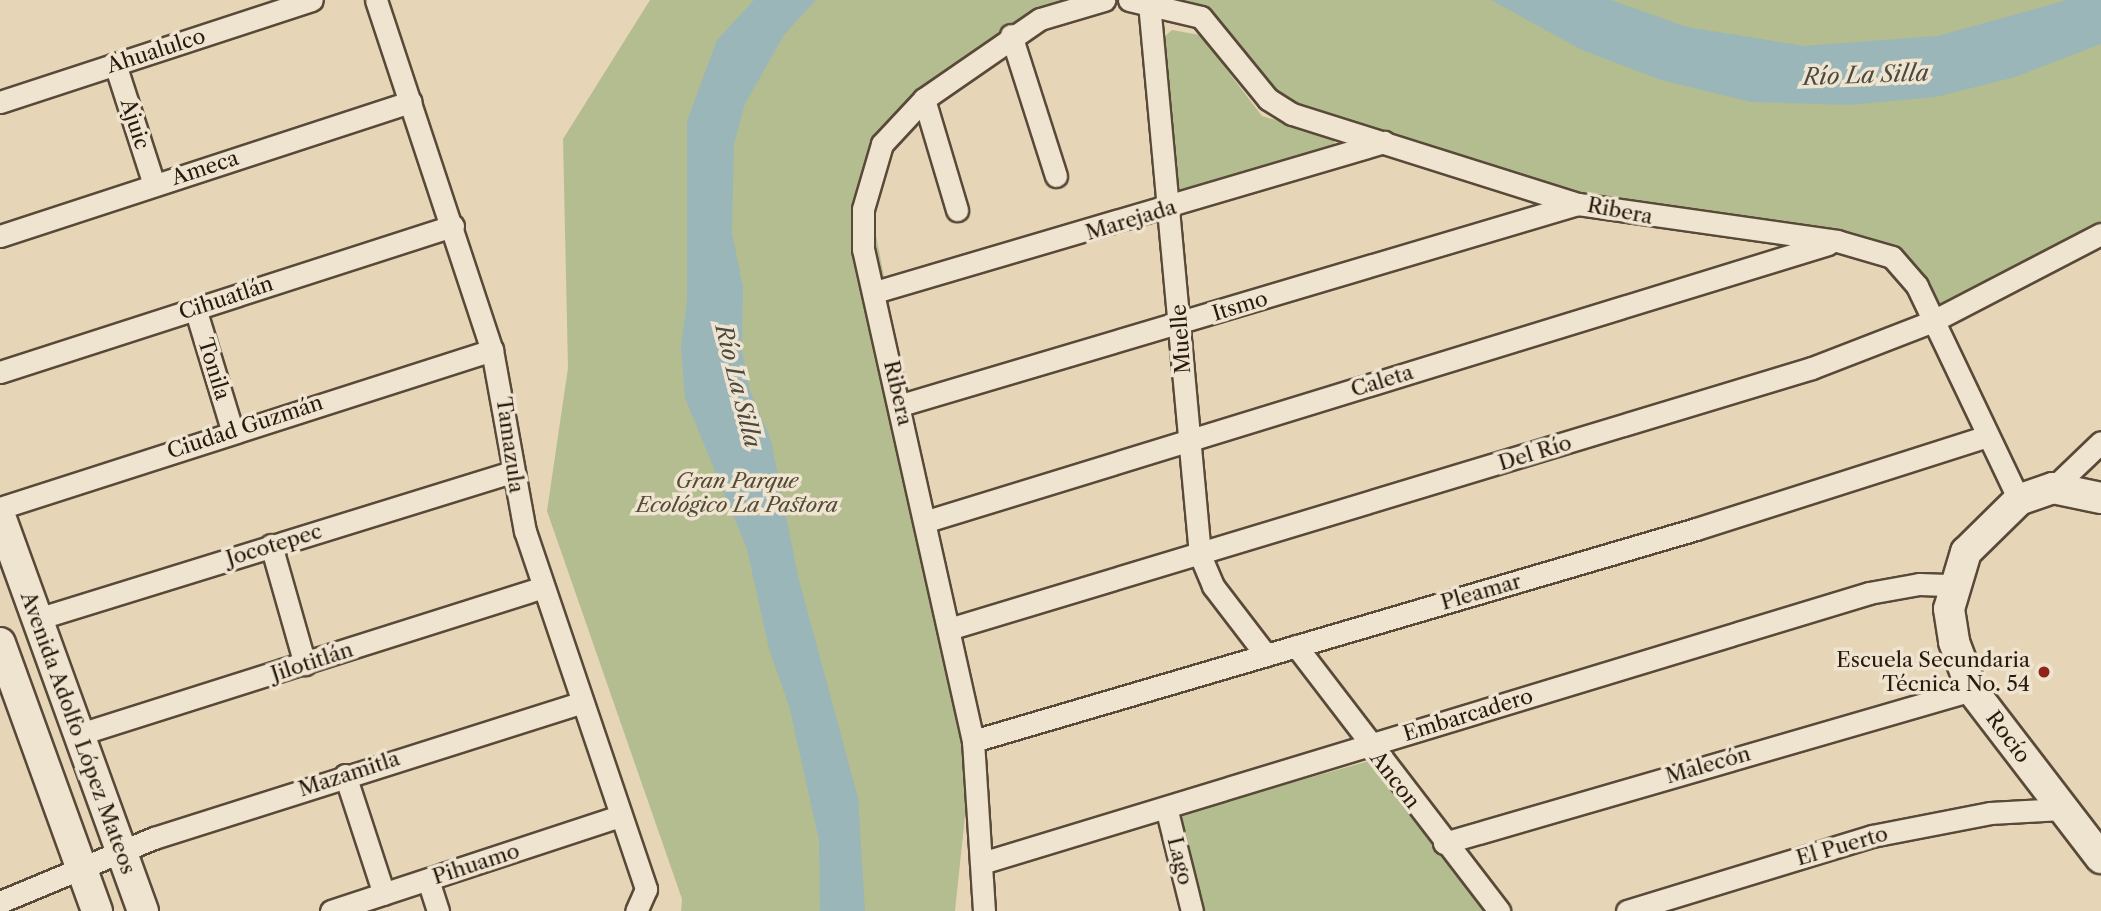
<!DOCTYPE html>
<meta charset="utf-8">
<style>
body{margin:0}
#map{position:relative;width:2101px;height:911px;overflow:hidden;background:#e7d5b7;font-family:"Libre Caslon Text",serif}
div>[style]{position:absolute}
.green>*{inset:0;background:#b4bd8f}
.water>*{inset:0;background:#9bb6b9}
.roads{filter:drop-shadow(2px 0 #584938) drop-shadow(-2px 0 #584938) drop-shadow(0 2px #584938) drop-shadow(0 -2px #584938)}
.street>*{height:21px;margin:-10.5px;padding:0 10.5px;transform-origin:10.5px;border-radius:10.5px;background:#efe4d0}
.secondary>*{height:30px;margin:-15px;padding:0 15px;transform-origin:15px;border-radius:15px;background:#efe4d0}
.dots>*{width:19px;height:19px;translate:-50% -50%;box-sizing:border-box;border:4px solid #efe4d0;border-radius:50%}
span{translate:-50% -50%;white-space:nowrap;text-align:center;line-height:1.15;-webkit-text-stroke:7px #efe4d0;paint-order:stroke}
.street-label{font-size:21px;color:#291a0e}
.park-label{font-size:21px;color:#534b35;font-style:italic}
.poi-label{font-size:21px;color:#291a0e}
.right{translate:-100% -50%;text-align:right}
.water-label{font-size:23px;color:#4b4941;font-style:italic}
</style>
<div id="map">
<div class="green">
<div style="clip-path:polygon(650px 0,1080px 0,893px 129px,867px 188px,973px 741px,955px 911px,681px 911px,682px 899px,547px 511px,568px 368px,563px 139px)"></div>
<div style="clip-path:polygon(1129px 0,2101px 0,2101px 234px,1933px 321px,1892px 257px,1670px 221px,1292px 114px,1213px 27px)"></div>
<div style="clip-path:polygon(1172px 30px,1200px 35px,1262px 116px,1333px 137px,1336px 148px,1187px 197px,1178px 191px,1165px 36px)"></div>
<div style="clip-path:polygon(1369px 761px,1486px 911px,1204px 911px,1178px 824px,1184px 813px)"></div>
</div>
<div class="water">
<div style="clip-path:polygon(754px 0,816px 0,784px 35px,745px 104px,734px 144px,732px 233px,743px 287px,742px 351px,750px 391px,771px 440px,798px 576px,858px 798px,865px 911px,820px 911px,819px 840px,789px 706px,769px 649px,747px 549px,685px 398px,681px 347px,687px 300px,687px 121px,717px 40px)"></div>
<div style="clip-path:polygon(1491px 0,1611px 0,1687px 27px,1804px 46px,1937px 36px,2067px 0,2101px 0,2101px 44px,2015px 77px,1936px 97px,1848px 105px,1751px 102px,1661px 80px,1582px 50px)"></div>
</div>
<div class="roads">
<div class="street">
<div style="left:376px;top:0;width:369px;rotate:71.7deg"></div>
<div style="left:492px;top:350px;width:184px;rotate:79.7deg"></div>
<div style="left:525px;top:531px;width:378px;rotate:71.3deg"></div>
<div style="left:646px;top:889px;width:24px;rotate:114deg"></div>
<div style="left:1129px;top:0;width:74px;rotate:13.3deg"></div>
<div style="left:1201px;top:17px;width:106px;rotate:50.7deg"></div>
<div style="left:1268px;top:99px;width:28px;rotate:32deg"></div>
<div style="left:1292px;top:114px;width:300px;rotate:17.5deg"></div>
<div style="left:1578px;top:204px;width:262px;rotate:8.1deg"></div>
<div style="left:1837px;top:241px;width:57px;rotate:16.2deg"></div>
<div style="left:1892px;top:257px;width:38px;rotate:49deg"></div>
<div style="left:1917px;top:286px;width:237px;rotate:64.5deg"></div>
<div style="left:1149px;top:3px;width:554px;rotate:84.72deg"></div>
<div style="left:1200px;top:555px;width:34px;rotate:67deg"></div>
<div style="left:1213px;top:586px;width:87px;rotate:52.5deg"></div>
<div style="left:1011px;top:35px;width:148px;rotate:72.3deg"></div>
<div style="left:115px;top:64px;width:127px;rotate:72.1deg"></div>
<div style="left:924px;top:99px;width:116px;rotate:73.4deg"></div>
<div style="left:0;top:102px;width:328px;rotate:-18.1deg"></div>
<div style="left:0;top:236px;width:432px;rotate:-18.1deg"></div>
<div style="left:875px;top:292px;width:531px;rotate:-16.42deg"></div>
<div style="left:195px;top:308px;width:127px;rotate:73.1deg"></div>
<div style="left:0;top:372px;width:476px;rotate:-17.9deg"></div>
<div style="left:901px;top:405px;width:706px;rotate:-16.54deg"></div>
<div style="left:2053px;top:488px;width:66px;rotate:-43.8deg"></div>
<div style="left:0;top:508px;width:517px;rotate:-17.8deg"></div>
<div style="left:927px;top:521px;width:943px;rotate:-17.09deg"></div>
<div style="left:271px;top:545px;width:124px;rotate:74.1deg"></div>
<div style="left:37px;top:619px;width:496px;rotate:-17.2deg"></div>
<div style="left:952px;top:628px;width:898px;rotate:-16.82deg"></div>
<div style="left:1812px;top:368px;width:130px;rotate:-21.2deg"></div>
<div style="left:1933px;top:321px;width:189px;rotate:-27.4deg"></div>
<div style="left:1296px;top:646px;width:334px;rotate:52.5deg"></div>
<div style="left:80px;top:734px;width:486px;rotate:-17.6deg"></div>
<div style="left:973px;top:741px;width:753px;rotate:-16.34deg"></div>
<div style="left:1696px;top:529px;width:306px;rotate:-17.7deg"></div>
<div style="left:345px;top:775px;width:125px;rotate:71.9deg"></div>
<div style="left:1167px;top:811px;width:103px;rotate:76deg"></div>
<div style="left:1444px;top:843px;width:550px;rotate:-16.16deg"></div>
<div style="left:985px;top:862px;width:924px;rotate:-16.92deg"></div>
<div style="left:1869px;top:593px;width:51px;rotate:-10.2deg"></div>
<div style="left:1919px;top:584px;width:35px;rotate:2deg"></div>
<div style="left:428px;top:880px;width:33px;rotate:72deg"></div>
<div style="left:0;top:902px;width:167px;rotate:-22.6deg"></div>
<div style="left:154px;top:838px;width:446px;rotate:-17.6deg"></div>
<div style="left:331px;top:911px;width:304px;rotate:-18.2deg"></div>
<div style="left:984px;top:911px;width:170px;rotate:-93.7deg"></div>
<div style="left:973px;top:741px;width:504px;rotate:-102.6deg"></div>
<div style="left:863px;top:249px;width:40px;rotate:-90deg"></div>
<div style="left:863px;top:209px;width:68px;rotate:-73.7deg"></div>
<div style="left:882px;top:144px;width:62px;rotate:-47deg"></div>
<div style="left:924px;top:99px;width:141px;rotate:-34.6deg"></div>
<div style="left:1040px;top:19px;width:67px;rotate:-16.5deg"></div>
<div style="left:1627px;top:911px;width:256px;rotate:-17deg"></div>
<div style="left:1872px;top:836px;width:120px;rotate:-11deg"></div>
<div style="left:1990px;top:813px;width:72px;rotate:-3.2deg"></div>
</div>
<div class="secondary">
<div style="left:2101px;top:498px;width:49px;rotate:-168.2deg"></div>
<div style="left:2053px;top:488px;width:36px;rotate:161deg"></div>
<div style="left:2019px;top:500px;width:74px;rotate:135.5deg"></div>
<div style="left:1966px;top:552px;width:59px;rotate:106.6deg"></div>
<div style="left:1949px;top:609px;width:33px;rotate:81deg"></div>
<div style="left:1954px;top:642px;width:51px;rotate:69.4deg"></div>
<div style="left:1972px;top:690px;width:212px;rotate:52.5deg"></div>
<div style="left:0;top:516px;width:420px;rotate:70.1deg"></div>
<div style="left:0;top:643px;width:285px;rotate:70.1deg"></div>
</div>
</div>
<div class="dots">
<div style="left:2044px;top:672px;background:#8f2418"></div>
</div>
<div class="street-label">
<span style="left:156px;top:51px;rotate:-18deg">Ahualulco</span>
<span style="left:135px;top:124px;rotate:72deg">Ajuic</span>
<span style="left:205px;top:168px;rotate:-18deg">Ameca</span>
<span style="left:1620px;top:211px;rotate:11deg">Ribera</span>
<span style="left:1131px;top:220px;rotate:-17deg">Marejada</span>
<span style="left:226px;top:298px;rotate:-18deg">Cihuatlán</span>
<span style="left:1240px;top:306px;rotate:-17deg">Itsmo</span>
<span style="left:1181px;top:339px;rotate:-94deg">Muelle</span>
<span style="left:214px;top:369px;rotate:73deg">Tonila</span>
<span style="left:1382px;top:381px;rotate:-17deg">Caleta</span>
<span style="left:898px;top:393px;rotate:77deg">Ribera</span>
<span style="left:245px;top:427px;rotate:-18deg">Ciudad Guzmán</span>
<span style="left:510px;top:445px;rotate:82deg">Tamazula</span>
<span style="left:1535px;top:453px;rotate:-17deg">Del Río</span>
<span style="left:274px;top:545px;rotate:-17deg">Jocotepec</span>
<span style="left:1481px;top:592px;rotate:-16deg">Pleamar</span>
<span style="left:312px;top:662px;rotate:-18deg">Jilotitlán</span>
<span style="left:1468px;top:715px;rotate:-17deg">Embarcadero</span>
<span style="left:78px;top:733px;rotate:70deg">Avenida Adolfo López Mateos</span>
<span style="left:2008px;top:737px;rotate:53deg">Rocío</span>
<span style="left:1708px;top:765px;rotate:-16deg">Malecón</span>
<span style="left:349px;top:774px;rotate:-18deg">Mazamitla</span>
<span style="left:1395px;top:780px;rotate:52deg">Ancon</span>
<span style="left:1842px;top:846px;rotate:-16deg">El Puerto</span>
<span style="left:1180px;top:861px;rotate:76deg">Lago</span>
<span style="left:476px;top:864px;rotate:-18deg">Pihuamo</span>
</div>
<div class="park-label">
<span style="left:737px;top:493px">Gran Parque<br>Ecológico La Pastora</span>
</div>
<div class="poi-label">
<span class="right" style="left:2030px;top:672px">Escuela Secundaria<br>Técnica No. 54</span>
</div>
<div class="water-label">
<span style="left:1866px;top:75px;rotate:-2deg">Río La Silla</span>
<span style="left:738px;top:386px;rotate:76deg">Río La Silla</span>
</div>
</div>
